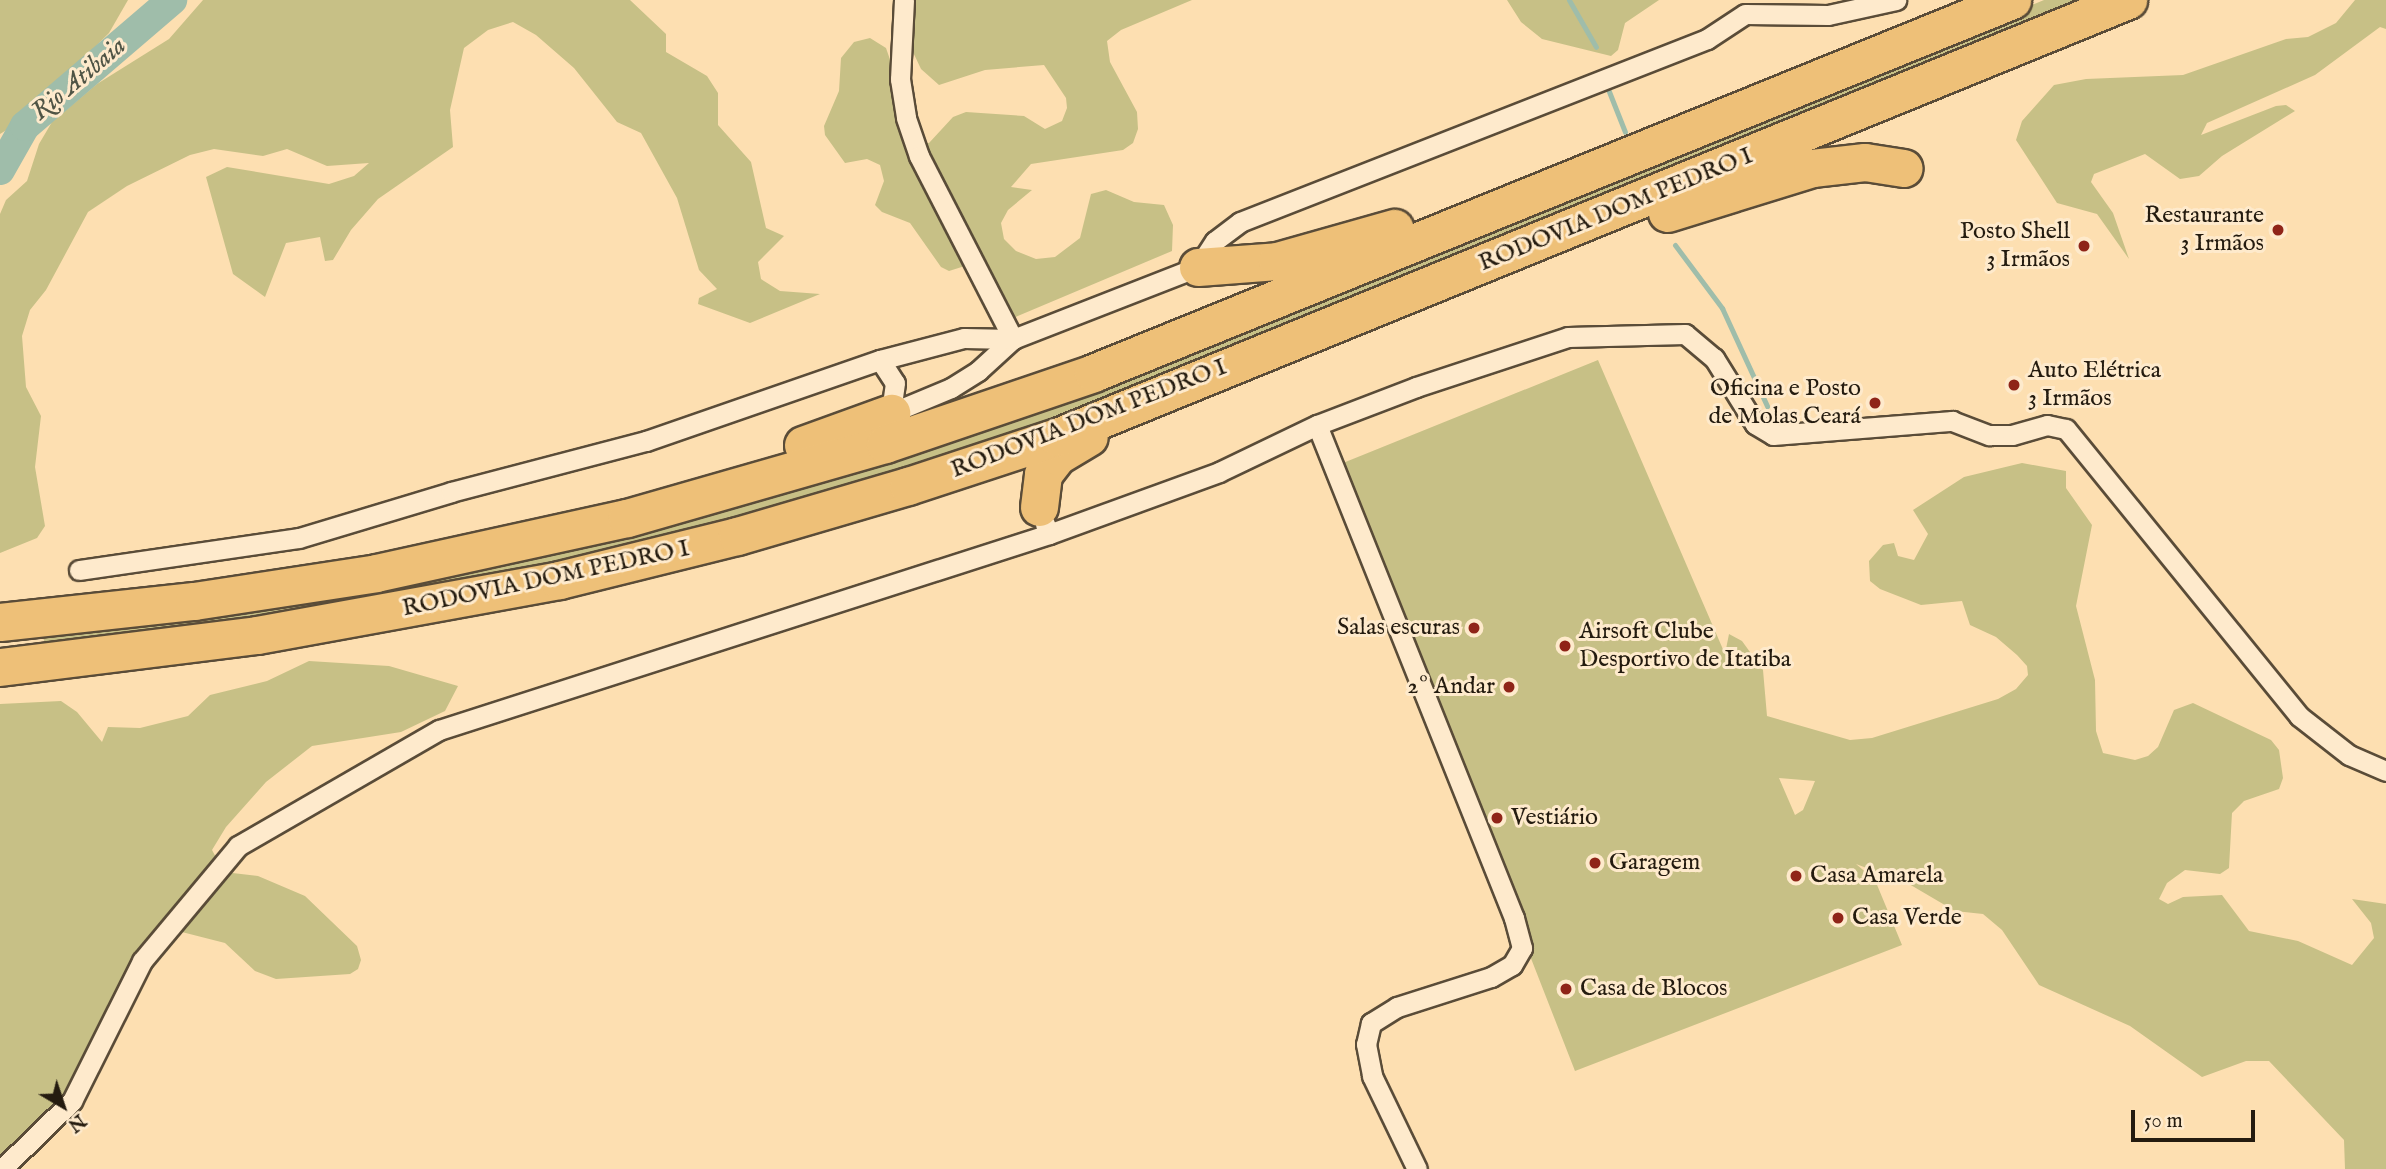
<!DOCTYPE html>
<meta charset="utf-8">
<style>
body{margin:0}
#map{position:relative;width:2386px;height:1169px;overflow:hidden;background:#fddfb1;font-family:"IM FELL English",serif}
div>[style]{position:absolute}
.green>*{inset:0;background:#c7c086}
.stream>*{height:5px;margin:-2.5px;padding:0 2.5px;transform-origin:2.5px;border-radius:2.5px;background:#9fbdaa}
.river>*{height:30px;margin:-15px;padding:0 15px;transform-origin:15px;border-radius:15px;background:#9fbdaa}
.roads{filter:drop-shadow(2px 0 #5a4c38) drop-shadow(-2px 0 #5a4c38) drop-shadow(0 2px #5a4c38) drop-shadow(0 -2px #5a4c38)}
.minor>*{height:19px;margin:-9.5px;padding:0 9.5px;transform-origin:9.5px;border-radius:9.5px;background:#feeacc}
.motorway>*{height:37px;margin:-18.5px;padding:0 18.5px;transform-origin:18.5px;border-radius:18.5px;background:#eec078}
.dots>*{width:19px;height:19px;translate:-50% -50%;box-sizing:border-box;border:4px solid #feeacc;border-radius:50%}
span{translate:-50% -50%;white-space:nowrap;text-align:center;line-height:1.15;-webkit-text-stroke:6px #feeacc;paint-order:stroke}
.street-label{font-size:24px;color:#241b0f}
.poi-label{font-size:24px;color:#241b0f}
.right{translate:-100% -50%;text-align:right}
.left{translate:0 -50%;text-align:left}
.water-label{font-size:26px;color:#4f5445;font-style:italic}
.north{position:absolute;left:28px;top:1071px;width:70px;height:70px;-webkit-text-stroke:5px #feeacc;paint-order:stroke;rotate:141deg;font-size:19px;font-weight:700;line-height:28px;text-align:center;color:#241b0f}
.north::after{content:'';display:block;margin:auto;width:24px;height:32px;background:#241b0f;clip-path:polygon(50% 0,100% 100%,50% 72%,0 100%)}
.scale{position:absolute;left:2131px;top:1110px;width:124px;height:32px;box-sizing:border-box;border:4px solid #241b0f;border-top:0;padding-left:9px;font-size:21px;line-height:24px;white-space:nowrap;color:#241b0f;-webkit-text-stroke:5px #feeacc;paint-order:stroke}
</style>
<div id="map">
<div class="green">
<div style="clip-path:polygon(0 0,128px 0,109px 33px,21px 121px,0 134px)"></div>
<div style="clip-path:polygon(203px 0,630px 0,666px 34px,666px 52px,707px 76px,718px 93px,718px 125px,751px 162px,766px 228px,784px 236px,758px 262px,761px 279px,780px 291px,820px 294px,750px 323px,698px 304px,699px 298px,717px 289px,699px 270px,677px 198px,641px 133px,617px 122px,574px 68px,536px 35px,513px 22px,488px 30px,464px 48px,450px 110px,453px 147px,378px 199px,351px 230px,333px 260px,325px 261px,320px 237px,286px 243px,265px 297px,233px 274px,206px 177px,227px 167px,329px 184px,354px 176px,369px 163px,327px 166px,287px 149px,263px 156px,214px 149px,190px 155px,127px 186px,88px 212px,46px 290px,30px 310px,22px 336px,26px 387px,41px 416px,35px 467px,45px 526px,37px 538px,0 553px,0 214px,6px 200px,27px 181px,39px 144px,52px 122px,97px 84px,169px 39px)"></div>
<div style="clip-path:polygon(913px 0,1192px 0,1121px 30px,1107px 41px,1110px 62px,1137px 112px,1138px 129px,1133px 143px,1123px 150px,1031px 164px,1011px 187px,1032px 190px,1008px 210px,1001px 223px,1004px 239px,1016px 251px,1036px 259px,1055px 257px,1080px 238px,1091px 194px,1106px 190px,1134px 202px,1164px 205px,1173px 225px,1172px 251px,1013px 318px,968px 265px,949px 271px,941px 267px,910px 223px,882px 212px,875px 205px,884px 181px,880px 165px,867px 159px,845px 163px,825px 135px,824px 126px,839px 91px,841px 58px,854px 42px,870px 38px,886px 48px,919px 144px,929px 143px,953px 117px,966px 112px,1024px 116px,1045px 129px,1062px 121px,1067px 108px,1066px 98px,1044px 65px,985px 70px,939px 85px,921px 69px,912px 50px)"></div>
<div style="clip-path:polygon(1507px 0,1659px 0,1625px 23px,1618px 50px,1611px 56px,1542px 39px,1521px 22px)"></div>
<div style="clip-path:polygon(2044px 0,2103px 0,1127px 394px,882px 479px,510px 579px,48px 649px,39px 629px,509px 557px,1610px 178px)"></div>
<div style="clip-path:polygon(2355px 0,2386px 0,2386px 29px,2380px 27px,2315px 75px,2207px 123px,2201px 135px,2276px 106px,2286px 105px,2295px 111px,2222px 156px,2199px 176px,2180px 179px,2145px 154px,2094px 174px,2091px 182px,2113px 213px,2129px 259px,2097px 214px,2057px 203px,2016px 140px,2022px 121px,2054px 85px,2086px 79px,2183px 75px,2286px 39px,2308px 37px,2336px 23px)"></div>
<div style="clip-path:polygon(evenodd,1598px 360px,1725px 654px,1729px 634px,1742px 641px,1763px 670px,1767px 716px,1850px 740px,1872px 738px,1998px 699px,2016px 689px,2028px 675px,2027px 666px,2017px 655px,1996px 637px,1970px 625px,1962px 601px,1921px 605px,1880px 589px,1870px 581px,1869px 561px,1883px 545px,1894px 543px,1898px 556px,1914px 560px,1928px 534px,1913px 510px,1964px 477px,2022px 463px,2066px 471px,2066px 488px,2092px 525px,2076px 606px,2095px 680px,2096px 731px,2103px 753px,2135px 760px,2148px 756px,2158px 747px,2174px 710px,2193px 703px,2271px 740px,2279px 750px,2283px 778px,2279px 789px,2244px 801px,2232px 813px,2229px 868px,2220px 874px,2185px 870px,2167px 883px,2159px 899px,2168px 904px,2183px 897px,2222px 895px,2249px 931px,2298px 941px,2352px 965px,2374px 938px,2371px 923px,2352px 899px,2386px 904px,2386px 1169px,2345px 1169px,2344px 1140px,2269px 1061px,2246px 1061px,2202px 1077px,2130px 1026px,2039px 985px,2002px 930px,1983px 914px,1955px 911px,1909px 884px,1856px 864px,1875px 880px,1902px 945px,1575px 1071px,1338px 465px,1598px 360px,1779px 778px,1815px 781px,1803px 810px,1795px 815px,1779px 778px)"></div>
<div style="clip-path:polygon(309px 661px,389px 666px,458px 686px,445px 711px,401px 732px,312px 746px,266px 782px,226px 827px,212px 850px,224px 872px,258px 876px,305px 896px,357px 946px,361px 960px,358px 969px,350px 974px,276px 979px,255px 971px,225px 943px,174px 930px,162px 939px,112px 1042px,50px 1133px,19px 1169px,0 1169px,0 704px,61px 701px,77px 712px,102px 742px,108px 727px,140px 728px,188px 716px,210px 695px,267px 681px)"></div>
</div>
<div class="stream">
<div style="left:1569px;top:0;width:54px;rotate:60.1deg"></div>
<div style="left:1608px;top:89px;width:46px;rotate:68.4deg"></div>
<div style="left:1675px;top:245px;width:79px;rotate:53.3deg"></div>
<div style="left:1722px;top:308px;width:108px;rotate:65.3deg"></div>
</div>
<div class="river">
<div style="left:0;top:170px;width:51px;rotate:-60.4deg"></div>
<div style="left:25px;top:126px;width:194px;rotate:-40.6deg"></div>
</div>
<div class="roads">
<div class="minor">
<div style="left:904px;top:0;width:79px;rotate:92.9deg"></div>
<div style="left:900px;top:79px;width:39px;rotate:81deg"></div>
<div style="left:906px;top:118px;width:40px;rotate:71.1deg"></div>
<div style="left:919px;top:156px;width:206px;rotate:62.8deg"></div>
<div style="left:880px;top:360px;width:27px;rotate:57deg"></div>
<div style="left:895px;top:383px;width:30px;rotate:98deg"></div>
<div style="left:891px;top:413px;width:65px;rotate:-22.6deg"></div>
<div style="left:951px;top:388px;width:32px;rotate:-32deg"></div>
<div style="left:978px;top:371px;width:47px;rotate:-42.4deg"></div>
<div style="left:1013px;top:339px;width:199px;rotate:-21.3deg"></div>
<div style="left:1198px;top:267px;width:31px;rotate:-57deg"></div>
<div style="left:1215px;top:241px;width:31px;rotate:-37deg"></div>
<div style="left:1240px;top:222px;width:502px;rotate:-21.4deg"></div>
<div style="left:1707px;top:39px;width:45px;rotate:-33.3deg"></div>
<div style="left:1745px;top:14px;width:83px;rotate:0.7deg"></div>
<div style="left:1828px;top:15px;width:70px;rotate:-12.4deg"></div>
<div style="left:1317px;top:425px;width:531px;rotate:68.22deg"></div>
<div style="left:1514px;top:918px;width:31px;rotate:75deg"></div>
<div style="left:1522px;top:948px;width:20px;rotate:120deg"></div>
<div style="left:1512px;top:965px;width:24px;rotate:150deg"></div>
<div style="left:1491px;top:977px;width:99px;rotate:162.3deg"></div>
<div style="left:1397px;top:1007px;width:31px;rotate:148deg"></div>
<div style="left:1371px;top:1023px;width:22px;rotate:103deg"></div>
<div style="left:1366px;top:1044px;width:33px;rotate:79deg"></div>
<div style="left:1372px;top:1076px;width:103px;rotate:64.2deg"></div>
<div style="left:1049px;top:534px;width:181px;rotate:-20deg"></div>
<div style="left:1219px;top:472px;width:109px;rotate:-25.6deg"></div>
<div style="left:1317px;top:425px;width:106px;rotate:-21deg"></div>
<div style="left:1416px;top:387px;width:160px;rotate:-18.2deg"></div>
<div style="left:1568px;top:337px;width:117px;rotate:-1.5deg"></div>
<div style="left:1685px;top:334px;width:38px;rotate:40deg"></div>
<div style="left:1714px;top:358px;width:78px;rotate:58.2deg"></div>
<div style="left:1755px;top:424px;width:21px;rotate:31deg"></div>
<div style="left:1773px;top:435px;width:180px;rotate:-4.5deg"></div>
<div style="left:1952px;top:421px;width:40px;rotate:21deg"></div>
<div style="left:1989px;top:435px;width:23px"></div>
<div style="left:2012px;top:435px;width:36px;rotate:-16deg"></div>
<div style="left:2047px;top:425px;width:19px;rotate:12deg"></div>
<div style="left:2066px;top:429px;width:370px;rotate:50.9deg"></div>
<div style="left:2299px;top:716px;width:63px;rotate:38deg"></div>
<div style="left:2349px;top:755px;width:40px;rotate:23.4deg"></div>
<div style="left:79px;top:570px;width:222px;rotate:-8.3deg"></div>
<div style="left:299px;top:538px;width:159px;rotate:-16.8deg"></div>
<div style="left:451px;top:492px;width:202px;rotate:-14.7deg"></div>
<div style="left:646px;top:441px;width:248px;rotate:-19.1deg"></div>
<div style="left:880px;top:360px;width:87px;rotate:-14.7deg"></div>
<div style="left:964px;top:338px;width:49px;rotate:1.2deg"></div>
<div style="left:2px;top:1169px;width:98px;rotate:-44.2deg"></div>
<div style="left:72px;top:1101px;width:157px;rotate:-63.4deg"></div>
<div style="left:142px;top:961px;width:150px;rotate:-50.1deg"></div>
<div style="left:238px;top:846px;width:232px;rotate:-30deg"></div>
<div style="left:439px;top:730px;width:641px;rotate:-17.81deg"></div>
<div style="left:1049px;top:534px;width:11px;rotate:-112deg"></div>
</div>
<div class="motorway">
<div style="left:1667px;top:213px;width:152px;rotate:-17.2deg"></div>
<div style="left:1812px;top:168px;width:53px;rotate:-6.5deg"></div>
<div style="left:1865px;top:162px;width:39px;rotate:9deg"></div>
<div style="left:1198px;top:267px;width:79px;rotate:-4.3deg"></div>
<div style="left:1277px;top:261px;width:122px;rotate:-15.8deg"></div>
<div style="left:803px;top:445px;width:94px;rotate:-20deg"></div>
<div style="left:1039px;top:507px;width:33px;rotate:-83deg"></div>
<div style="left:1043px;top:474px;width:23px;rotate:-52deg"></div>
<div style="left:1057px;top:456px;width:37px;rotate:-31deg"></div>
<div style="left:0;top:622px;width:195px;rotate:-6.2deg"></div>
<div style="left:194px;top:601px;width:184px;rotate:-8.7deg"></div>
<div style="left:376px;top:573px;width:257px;rotate:-12.4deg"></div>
<div style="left:627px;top:518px;width:268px;rotate:-16deg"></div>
<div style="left:885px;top:444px;width:220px;rotate:-18.8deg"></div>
<div style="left:1093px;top:373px;width:992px;rotate:-22.09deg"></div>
<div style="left:0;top:667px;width:259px;rotate:-7.1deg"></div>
<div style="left:257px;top:635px;width:307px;rotate:-10.3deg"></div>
<div style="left:559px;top:580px;width:183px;rotate:-13.9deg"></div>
<div style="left:737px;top:536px;width:178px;rotate:-16.3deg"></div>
<div style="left:908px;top:486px;width:157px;rotate:-18.2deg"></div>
<div style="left:1057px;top:437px;width:1157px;rotate:-22.2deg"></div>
</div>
</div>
<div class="dots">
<div style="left:2278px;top:230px;background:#8f2418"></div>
<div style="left:2084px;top:246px;background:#8f2418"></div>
<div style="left:2014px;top:385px;background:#8f2418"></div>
<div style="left:1875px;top:403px;background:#8f2418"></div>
<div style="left:1474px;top:628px;background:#8f2418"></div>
<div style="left:1565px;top:646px;background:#8f2418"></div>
<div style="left:1509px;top:687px;background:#8f2418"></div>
<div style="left:1497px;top:818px;background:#8f2418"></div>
<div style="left:1595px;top:863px;background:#8f2418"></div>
<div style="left:1796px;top:876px;background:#8f2418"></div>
<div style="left:1838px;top:918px;background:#8f2418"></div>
<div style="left:1566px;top:989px;background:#8f2418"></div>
</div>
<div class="street-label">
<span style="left:1616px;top:210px;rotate:-22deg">RODOVIA DOM PEDRO I</span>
<span style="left:1089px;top:419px;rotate:-21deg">RODOVIA DOM PEDRO I</span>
<span style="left:546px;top:579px;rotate:-12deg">RODOVIA DOM PEDRO I</span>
</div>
<div class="poi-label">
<span class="right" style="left:2264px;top:230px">Restaurante<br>3 Irmãos</span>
<span class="right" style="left:2070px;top:246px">Posto Shell<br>3 Irmãos</span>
<span class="left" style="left:2028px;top:385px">Auto Elétrica<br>3 Irmãos</span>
<span class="right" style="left:1861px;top:403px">Oficina e Posto<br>de Molas Ceará</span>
<span class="right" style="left:1460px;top:628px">Salas escuras</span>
<span class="left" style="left:1579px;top:646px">Airsoft Clube<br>Desportivo de Itatiba</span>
<span class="right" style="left:1495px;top:687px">2º Andar</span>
<span class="left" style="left:1511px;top:818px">Vestiário</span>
<span class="left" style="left:1609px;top:863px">Garagem</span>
<span class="left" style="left:1810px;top:876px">Casa Amarela</span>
<span class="left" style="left:1852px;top:918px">Casa Verde</span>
<span class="left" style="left:1580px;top:989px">Casa de Blocos</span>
</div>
<div class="water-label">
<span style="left:79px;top:79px;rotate:-40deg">Rio Atibaia</span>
</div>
<div class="north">N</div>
<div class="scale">50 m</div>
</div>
